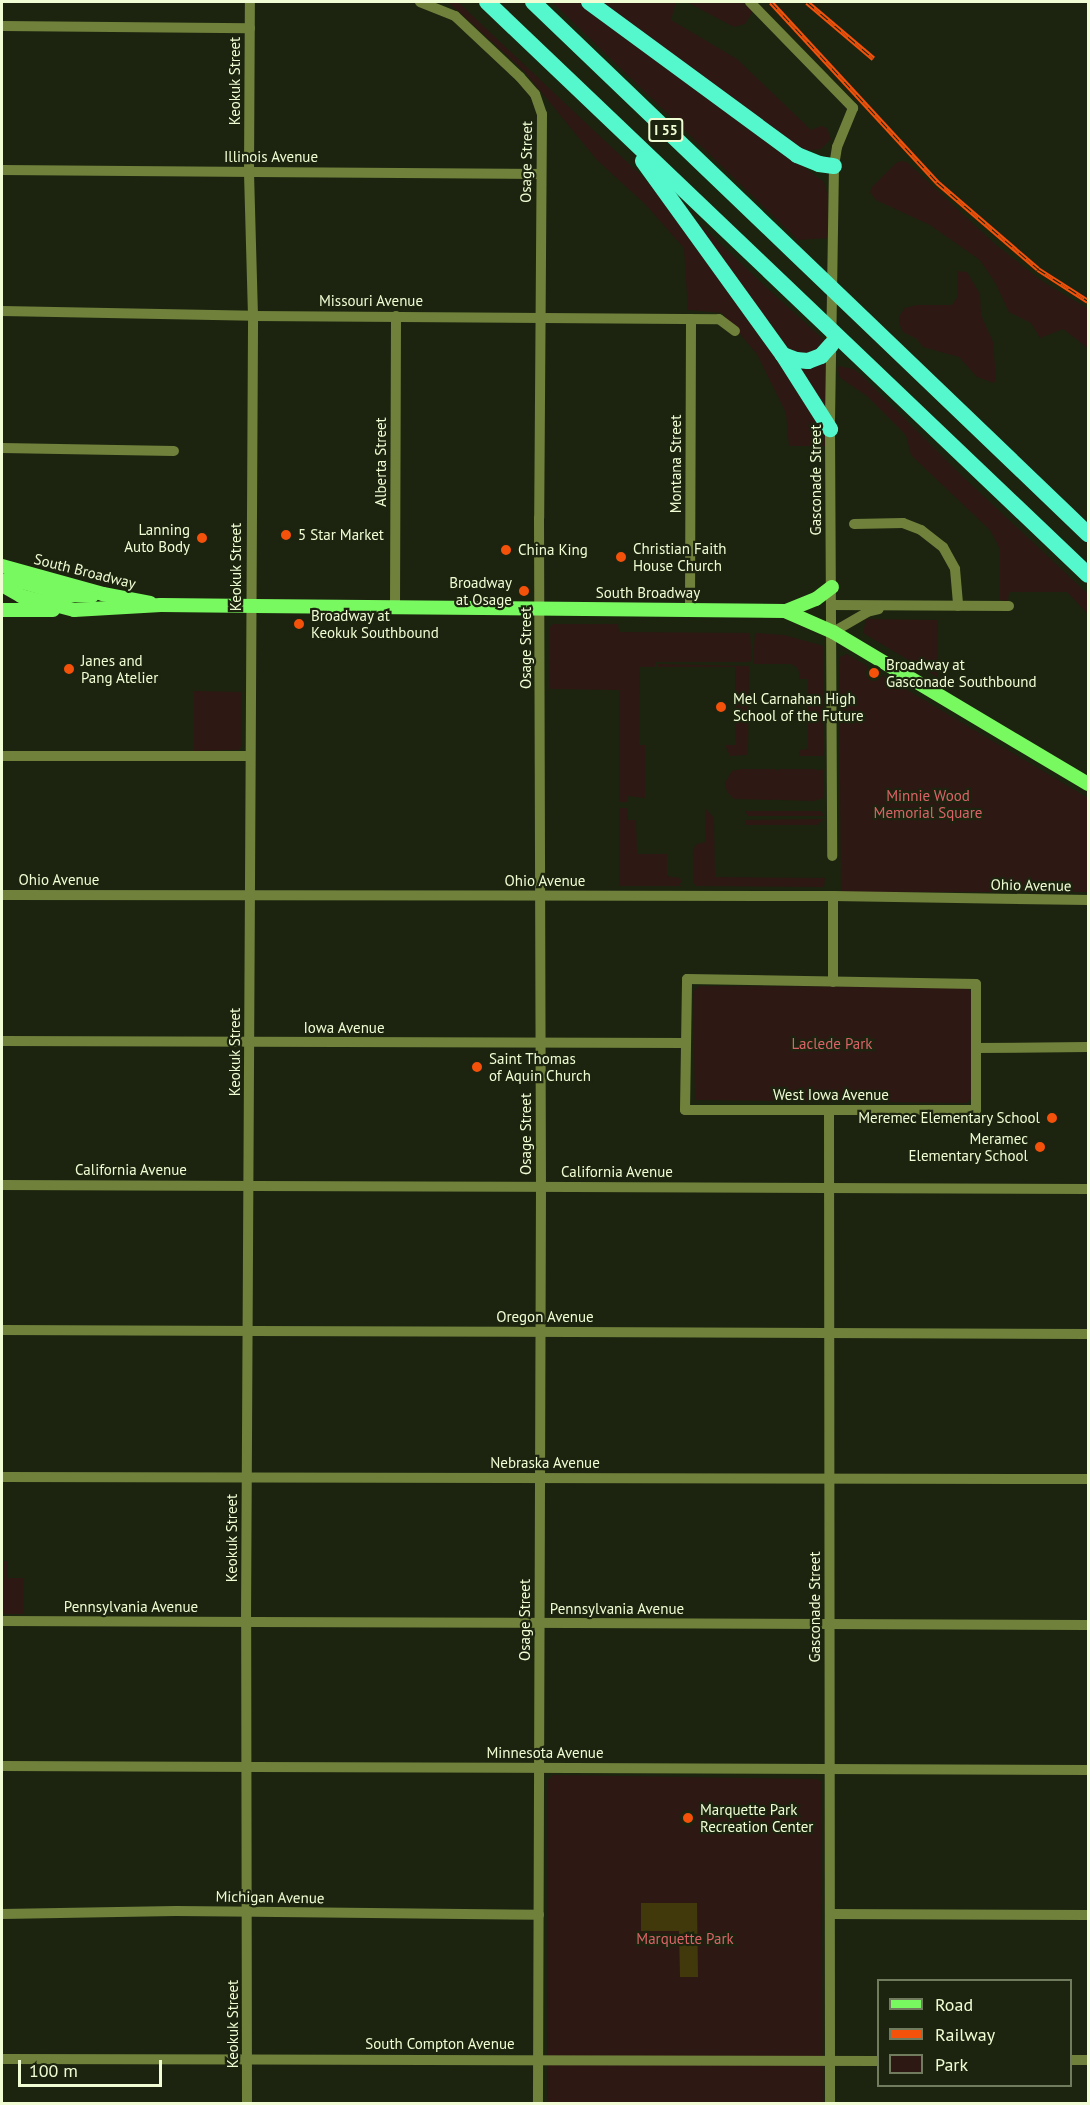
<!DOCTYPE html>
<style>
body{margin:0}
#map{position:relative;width:1090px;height:2105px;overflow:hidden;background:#1c240f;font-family:"PT Sans",sans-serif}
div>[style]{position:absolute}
.green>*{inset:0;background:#2e1813}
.water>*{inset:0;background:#41390c}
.minor>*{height:10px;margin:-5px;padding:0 5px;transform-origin:5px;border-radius:5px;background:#70813c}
.major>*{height:14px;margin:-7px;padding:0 7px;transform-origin:7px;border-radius:7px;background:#79f960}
.highway>*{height:16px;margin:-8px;padding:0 8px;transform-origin:8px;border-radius:8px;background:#54f8cc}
.rail>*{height:5px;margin-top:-2.5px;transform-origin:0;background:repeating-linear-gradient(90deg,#1c240f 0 9px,#f4520a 0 18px);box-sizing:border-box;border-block:2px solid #f4520a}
.dots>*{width:16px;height:16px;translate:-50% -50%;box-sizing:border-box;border:3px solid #1c240f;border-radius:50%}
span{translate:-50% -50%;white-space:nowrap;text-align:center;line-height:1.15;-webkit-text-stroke:4.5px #1c240f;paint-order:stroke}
.shield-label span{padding:2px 4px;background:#1c240f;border:2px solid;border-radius:4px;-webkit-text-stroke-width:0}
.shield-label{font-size:14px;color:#f0fdd4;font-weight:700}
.street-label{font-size:15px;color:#f0fdd4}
.poi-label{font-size:15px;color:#f0fdd4}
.right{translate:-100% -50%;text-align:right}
.left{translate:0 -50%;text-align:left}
.park-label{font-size:15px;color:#db6368}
.frame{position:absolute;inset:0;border:3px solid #f0fdd4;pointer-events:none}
.legend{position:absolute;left:877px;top:1979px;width:195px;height:108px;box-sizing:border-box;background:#1c240f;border:2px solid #717b5e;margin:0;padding:8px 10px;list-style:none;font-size:18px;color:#f0fdd4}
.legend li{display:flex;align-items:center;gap:12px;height:30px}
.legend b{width:30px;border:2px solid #717b5e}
.scale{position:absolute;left:18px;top:2060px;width:144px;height:27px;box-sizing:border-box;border:3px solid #f0fdd4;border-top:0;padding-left:8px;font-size:18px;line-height:21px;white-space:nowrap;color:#f0fdd4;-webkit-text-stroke:4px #1c240f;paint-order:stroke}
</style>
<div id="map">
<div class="green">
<div style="clip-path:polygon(448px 2px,458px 2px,644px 178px,664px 200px,825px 428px,826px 446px,789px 446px,786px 413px,757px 354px,722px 313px,688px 310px,684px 248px,645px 204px,597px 160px,524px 71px)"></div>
<div style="clip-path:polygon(552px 2px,581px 2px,824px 182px,827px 193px,827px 238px,798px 240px)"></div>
<div style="clip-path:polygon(596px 2px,676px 2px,671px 20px,737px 59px,811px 130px,821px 126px,827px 128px,831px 139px,821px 149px,802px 151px)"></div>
<div style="clip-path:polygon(687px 2px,742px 2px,753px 11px,745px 24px,734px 27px)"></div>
<div style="clip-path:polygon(901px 161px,907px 162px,995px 244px,1042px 281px,1088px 309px,1088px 348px,1063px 329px,1040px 338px,1031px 323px,1009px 312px,996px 284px,980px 260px,930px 225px,876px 200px,870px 192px,872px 187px,896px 163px)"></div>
<div style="clip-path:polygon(688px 213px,767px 288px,825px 341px,812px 354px,791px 352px)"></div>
<div style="clip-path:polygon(958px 271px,967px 272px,980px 294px,981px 315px,993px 342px,996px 379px,994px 383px,977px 377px,959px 357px,923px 347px,917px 339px,903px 332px,899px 323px,900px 315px,905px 308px,917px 305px,952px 305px,957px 298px)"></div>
<div style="clip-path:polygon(827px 362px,827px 409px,796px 366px)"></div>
<div style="clip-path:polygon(838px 366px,853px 369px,860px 374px,961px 475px,1088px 594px,1088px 614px,1067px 592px,1009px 592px,1008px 601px,1000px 600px,1000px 549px,990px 530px,911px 455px,906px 435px,867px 396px,839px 377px)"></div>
<div style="clip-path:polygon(866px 619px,938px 620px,937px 677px,863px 633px)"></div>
<div style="clip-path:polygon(553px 624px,618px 624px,619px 632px,750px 633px,752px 660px,749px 662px,655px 662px,655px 667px,640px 667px,639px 745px,645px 745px,645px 798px,628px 796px,627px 802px,619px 802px,619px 690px,550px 689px,550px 627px)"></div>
<div style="clip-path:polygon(755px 633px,784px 635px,824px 646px,824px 756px,800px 756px,799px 754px,800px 750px,808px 749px,808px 679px,800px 679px,798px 668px,791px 664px,753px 664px)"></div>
<div style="clip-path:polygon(847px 654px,1088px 798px,1088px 892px,841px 892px,839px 664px,840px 657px)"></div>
<div style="clip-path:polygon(658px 664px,749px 666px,748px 755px,730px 756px,725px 745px,736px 745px,735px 667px,658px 667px)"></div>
<div style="clip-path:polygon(194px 691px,242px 692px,242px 746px,238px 750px,194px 751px)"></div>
<div style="clip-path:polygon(741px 769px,776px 769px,777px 772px,779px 769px,816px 769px,817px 771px,822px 769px,824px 771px,824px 798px,818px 800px,817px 798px,816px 801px,778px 800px,778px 797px,776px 800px,734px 799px,727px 792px,725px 783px,732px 771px)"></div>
<div style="clip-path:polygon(619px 808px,627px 808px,628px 820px,636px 820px,637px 854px,667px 854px,667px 876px,680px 878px,682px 882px,679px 884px,682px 886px,619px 886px)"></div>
<div style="clip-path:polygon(706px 809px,714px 818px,715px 877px,825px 878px,824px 887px,696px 886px,693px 882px,693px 855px,695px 845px,705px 842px)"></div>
<div style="clip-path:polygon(745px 811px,821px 811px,824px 816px,748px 816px)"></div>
<div style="clip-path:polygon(824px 819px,817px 825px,745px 825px,746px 820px)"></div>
<div style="clip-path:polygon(699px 986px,966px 987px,972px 993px,971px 1099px,966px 1103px,695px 1100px,693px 992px)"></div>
<div style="clip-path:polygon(2px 1561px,8px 1561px,8px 1578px,24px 1578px,24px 1614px,2px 1614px)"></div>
<div style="clip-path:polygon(553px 1775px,816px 1779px,821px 1781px,823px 2103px,547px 2104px,548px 1780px)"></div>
</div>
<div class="water">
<div style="clip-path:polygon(641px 1903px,697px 1903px,698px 1977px,680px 1977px,679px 1931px,641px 1931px)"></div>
</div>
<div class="minor">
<div style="left:420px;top:2px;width:38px;rotate:22deg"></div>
<div style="left:455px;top:16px;width:89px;rotate:43.2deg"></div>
<div style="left:520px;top:77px;width:23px;rotate:49deg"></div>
<div style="left:535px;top:94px;width:21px;rotate:71deg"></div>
<div style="left:542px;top:114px;width:404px;rotate:90.4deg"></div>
<div style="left:539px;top:518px;width:669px;rotate:89.83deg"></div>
<div style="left:541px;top:1187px;width:917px;rotate:90.19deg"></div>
<div style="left:750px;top:2px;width:148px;rotate:45.8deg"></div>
<div style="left:853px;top:108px;width:42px;rotate:112.3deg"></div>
<div style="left:837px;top:147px;width:19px;rotate:99deg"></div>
<div style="left:834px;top:166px;width:263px;rotate:90.9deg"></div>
<div style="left:830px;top:429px;width:427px;rotate:89.7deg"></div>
<div style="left:2px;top:26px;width:248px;rotate:0.5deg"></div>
<div style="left:2px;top:170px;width:538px;rotate:0.43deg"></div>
<div style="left:2px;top:311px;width:251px;rotate:1.1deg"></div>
<div style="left:253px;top:316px;width:466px;rotate:0.4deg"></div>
<div style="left:719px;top:319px;width:20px;rotate:37deg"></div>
<div style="left:2px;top:448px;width:172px;rotate:1deg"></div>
<div style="left:854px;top:524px;width:49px;rotate:-1.2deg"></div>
<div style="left:903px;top:523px;width:19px;rotate:21deg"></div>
<div style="left:921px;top:530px;width:28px;rotate:38deg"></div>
<div style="left:943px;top:547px;width:25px;rotate:61deg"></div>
<div style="left:955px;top:569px;width:37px;rotate:85deg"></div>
<div style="left:832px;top:605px;width:177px;rotate:0.3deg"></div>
<div style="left:395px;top:608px;width:292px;rotate:-89.8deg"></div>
<div style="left:690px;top:609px;width:290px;rotate:-89.8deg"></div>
<div style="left:833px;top:632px;width:39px;rotate:-30deg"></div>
<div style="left:867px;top:612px;width:12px;rotate:-14deg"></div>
<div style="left:2px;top:756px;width:248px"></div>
<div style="left:2px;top:895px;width:831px;rotate:0.07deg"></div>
<div style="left:833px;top:896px;width:255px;rotate:0.9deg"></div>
<div style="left:833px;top:896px;width:86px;rotate:90deg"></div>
<div style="left:687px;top:979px;width:289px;rotate:1deg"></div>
<div style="left:976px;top:984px;width:126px;rotate:90deg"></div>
<div style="left:976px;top:1110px;width:291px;rotate:180deg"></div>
<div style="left:685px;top:1110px;width:131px;rotate:-89.1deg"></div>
<div style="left:2px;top:1041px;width:684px;rotate:0.17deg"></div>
<div style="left:976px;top:1048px;width:112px;rotate:-0.5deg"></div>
<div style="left:829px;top:1110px;width:994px;rotate:89.94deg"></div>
<div style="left:2px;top:1185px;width:1086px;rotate:0.21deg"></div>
<div style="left:2px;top:1330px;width:1086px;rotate:0.21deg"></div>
<div style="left:2px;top:1477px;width:1086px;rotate:0.11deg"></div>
<div style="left:2px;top:1621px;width:1086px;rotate:0.21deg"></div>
<div style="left:2px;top:1766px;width:1086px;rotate:0.21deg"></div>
<div style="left:2px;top:1914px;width:174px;rotate:-1deg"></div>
<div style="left:176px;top:1911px;width:363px;rotate:0.6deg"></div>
<div style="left:830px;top:1914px;width:258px;rotate:0.2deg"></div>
<div style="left:2px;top:2059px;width:876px;rotate:0.13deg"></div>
<div style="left:1070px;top:2060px;width:18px"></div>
<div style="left:247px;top:2104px;width:482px;rotate:-90.1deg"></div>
<div style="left:246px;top:1622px;width:1306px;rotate:-89.69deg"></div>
<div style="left:253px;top:316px;width:144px;rotate:-91.6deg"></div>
<div style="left:249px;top:172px;width:170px;rotate:-89.7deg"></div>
</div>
<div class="major">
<div style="left:2px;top:566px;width:105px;rotate:15.5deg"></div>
<div style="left:103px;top:594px;width:48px;rotate:10.8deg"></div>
<div style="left:2px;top:581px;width:17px"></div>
<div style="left:19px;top:581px;width:50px;rotate:16.3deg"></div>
<div style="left:67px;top:595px;width:25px;rotate:2deg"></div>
<div style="left:2px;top:585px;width:22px;rotate:30deg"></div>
<div style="left:21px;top:596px;width:55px;rotate:14.8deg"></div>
<div style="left:74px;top:610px;width:87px;rotate:-3.3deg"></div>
<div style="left:161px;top:605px;width:624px;rotate:0.55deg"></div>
<div style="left:785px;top:611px;width:52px;rotate:23.6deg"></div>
<div style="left:833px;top:632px;width:297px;rotate:30.8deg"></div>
<div style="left:2px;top:610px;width:51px"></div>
<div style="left:786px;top:611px;width:32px;rotate:-22deg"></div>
<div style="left:816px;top:599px;width:20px;rotate:-37deg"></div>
</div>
<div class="highway">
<div style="left:487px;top:2px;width:830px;rotate:43.63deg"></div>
<div style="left:533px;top:2px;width:769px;rotate:43.79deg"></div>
<div style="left:589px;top:2px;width:258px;rotate:36.3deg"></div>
<div style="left:797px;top:155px;width:24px;rotate:22deg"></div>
<div style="left:819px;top:164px;width:15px;rotate:8deg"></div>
<div style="left:643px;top:161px;width:239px;rotate:54.2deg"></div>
<div style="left:783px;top:355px;width:88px;rotate:57.6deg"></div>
<div style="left:783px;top:355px;width:14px;rotate:21deg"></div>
<div style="left:796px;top:360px;width:12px;rotate:5deg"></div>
<div style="left:808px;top:361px;width:14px;rotate:-21deg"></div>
<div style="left:821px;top:356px;width:15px;rotate:-48deg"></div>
</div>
<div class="rail">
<div style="left:771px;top:2px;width:245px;rotate:47.3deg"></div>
<div style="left:937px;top:182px;width:133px;rotate:40.7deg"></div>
<div style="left:1038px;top:269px;width:59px;rotate:32.6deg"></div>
<div style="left:807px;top:2px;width:87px;rotate:40.3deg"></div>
</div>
<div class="dots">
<div style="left:286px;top:535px;background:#f4520a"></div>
<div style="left:202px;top:538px;background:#f4520a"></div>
<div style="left:506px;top:550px;background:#f4520a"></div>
<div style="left:621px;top:557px;background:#f4520a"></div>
<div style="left:524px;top:591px;background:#f4520a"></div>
<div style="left:299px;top:624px;background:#f4520a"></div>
<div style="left:69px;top:669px;background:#f4520a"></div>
<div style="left:874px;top:673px;background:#f4520a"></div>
<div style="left:721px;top:707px;background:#f4520a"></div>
<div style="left:477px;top:1067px;background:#f4520a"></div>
<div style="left:1052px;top:1118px;background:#f4520a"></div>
<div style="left:1040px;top:1147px;background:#f4520a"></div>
<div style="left:688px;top:1818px;background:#f4520a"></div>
</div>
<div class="shield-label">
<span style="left:666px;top:130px">I 55</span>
</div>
<div class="street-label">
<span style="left:235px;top:81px;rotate:-90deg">Keokuk Street</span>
<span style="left:271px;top:157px">Illinois Avenue</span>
<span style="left:526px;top:162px;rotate:-89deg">Osage Street</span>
<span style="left:371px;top:301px">Missouri Avenue</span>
<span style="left:381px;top:462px;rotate:-90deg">Alberta Street</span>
<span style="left:676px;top:464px;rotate:-90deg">Montana Street</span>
<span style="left:816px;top:480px;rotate:-90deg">Gasconade Street</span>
<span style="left:236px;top:567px;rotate:-90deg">Keokuk Street</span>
<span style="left:85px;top:571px;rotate:14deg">South Broadway</span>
<span style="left:648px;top:593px">South Broadway</span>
<span style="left:526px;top:648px;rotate:-90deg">Osage Street</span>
<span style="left:59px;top:880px">Ohio Avenue</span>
<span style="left:545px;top:881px">Ohio Avenue</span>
<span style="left:1031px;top:885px;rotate:1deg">Ohio Avenue</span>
<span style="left:344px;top:1028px">Iowa Avenue</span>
<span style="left:235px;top:1052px;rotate:-90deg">Keokuk Street</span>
<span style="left:831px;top:1095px">West Iowa Avenue</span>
<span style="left:526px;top:1134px;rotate:-90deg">Osage Street</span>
<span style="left:131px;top:1170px">California Avenue</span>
<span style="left:617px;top:1172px">California Avenue</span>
<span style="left:545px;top:1317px">Oregon Avenue</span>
<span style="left:545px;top:1463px">Nebraska Avenue</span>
<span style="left:232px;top:1538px;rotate:-90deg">Keokuk Street</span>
<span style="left:131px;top:1607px">Pennsylvania Avenue</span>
<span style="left:815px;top:1607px;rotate:-90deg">Gasconade Street</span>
<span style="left:617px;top:1609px">Pennsylvania Avenue</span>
<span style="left:525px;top:1620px;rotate:-90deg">Osage Street</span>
<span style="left:545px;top:1753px">Minnesota Avenue</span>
<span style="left:270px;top:1897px;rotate:1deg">Michigan Avenue</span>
<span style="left:233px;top:2024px;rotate:-90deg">Keokuk Street</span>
<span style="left:440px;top:2044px">South Compton Avenue</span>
</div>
<div class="poi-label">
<span class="right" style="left:190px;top:538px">Lanning<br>Auto Body</span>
<span class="left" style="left:298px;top:535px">5 Star Market</span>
<span class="left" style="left:633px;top:557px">Christian Faith<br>House Church</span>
<span class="left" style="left:518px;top:550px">China King</span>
<span class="right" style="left:512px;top:591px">Broadway<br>at Osage</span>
<span class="left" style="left:311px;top:624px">Broadway at<br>Keokuk Southbound</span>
<span class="left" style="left:81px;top:669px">Janes and<br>Pang Atelier</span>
<span class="left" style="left:886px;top:673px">Broadway at<br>Gasconade Southbound</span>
<span class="left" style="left:733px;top:707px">Mel Carnahan High<br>School of the Future</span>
<span class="left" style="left:489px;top:1067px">Saint Thomas<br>of Aquin Church</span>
<span class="right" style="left:1040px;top:1118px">Meremec Elementary School</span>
<span class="right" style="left:1028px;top:1147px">Meramec<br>Elementary School</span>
<span class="left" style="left:700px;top:1818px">Marquette Park<br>Recreation Center</span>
</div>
<div class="park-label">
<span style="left:928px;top:804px">Minnie Wood<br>Memorial Square</span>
<span style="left:832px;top:1044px">Laclede Park</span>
<span style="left:685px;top:1939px">Marquette Park</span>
</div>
<div class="frame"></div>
<ul class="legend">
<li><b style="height:8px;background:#79f960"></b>Road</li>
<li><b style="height:8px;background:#f4520a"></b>Railway</li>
<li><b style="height:16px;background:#2e1813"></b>Park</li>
</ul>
<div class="scale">100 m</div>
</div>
